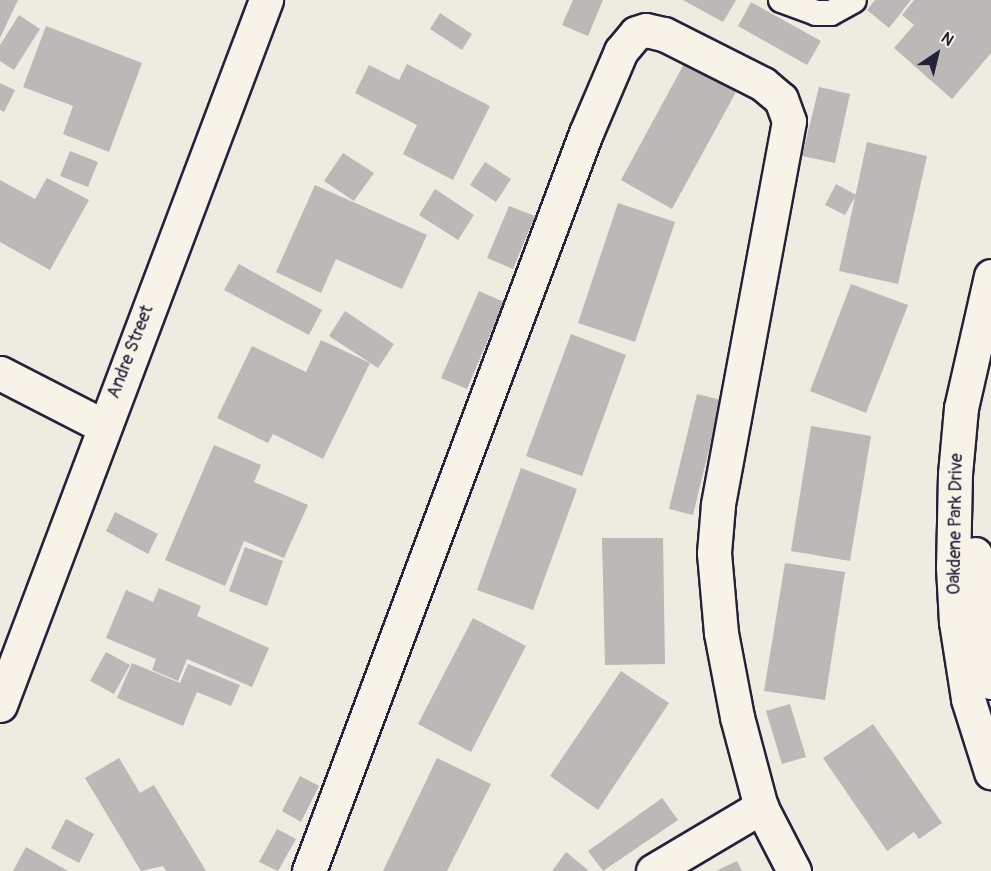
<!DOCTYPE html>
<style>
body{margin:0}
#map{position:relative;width:991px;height:871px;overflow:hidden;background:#eeebe1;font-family:Pangolin,sans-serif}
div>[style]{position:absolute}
.building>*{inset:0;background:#bbb8b7}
.roads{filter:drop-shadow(2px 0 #22223b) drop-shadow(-2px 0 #22223b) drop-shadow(0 2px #22223b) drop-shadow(0 -2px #22223b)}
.lane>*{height:24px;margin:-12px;padding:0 12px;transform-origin:12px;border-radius:12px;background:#f7f3e8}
.street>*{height:33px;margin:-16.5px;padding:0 16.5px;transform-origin:16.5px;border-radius:16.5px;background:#f7f3e8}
span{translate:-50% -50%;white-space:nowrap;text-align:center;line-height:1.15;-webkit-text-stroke:4.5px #f7f3e8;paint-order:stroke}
.street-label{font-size:18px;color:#22223b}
.north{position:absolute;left:907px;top:24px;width:60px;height:60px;-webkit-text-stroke:4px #f7f3e8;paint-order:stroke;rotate:35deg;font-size:16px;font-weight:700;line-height:24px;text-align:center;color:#22223b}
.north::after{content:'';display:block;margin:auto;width:21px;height:27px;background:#22223b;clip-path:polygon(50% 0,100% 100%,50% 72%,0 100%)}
</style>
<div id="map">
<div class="building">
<div style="clip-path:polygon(0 0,18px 0,0 38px)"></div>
<div style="clip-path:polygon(573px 0,603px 0,588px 36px,562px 25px)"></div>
<div style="clip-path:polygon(683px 0,736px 0,723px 22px)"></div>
<div style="clip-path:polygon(875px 0,911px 0,889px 28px,867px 10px)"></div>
<div style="clip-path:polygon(914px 0,991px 0,991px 53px,952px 99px,894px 48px,914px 25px,902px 15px)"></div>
<div style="clip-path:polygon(751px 2px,821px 41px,807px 65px,738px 26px)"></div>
<div style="clip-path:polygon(440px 13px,472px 34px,462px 50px,430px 29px)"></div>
<div style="clip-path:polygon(19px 15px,40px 29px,14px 70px,0 61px,0 45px)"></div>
<div style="clip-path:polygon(46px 26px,142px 63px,109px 152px,63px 134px,73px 106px,23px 87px)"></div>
<div style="clip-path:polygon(407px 64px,490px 106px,453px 180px,403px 154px,417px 125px,355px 93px,369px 65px,399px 80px)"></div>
<div style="clip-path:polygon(684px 64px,736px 92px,672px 209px,621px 180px)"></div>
<div style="clip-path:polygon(0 83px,15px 90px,4px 112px,0 110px)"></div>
<div style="clip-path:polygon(819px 87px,850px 94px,835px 163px,802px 156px)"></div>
<div style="clip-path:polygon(867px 142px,927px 156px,898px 284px,839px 271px)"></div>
<div style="clip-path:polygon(70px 151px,98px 162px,88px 187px,60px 176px)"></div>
<div style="clip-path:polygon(343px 153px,374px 173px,354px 201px,324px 181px)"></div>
<div style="clip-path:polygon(485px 162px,511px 179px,496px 202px,470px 185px)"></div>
<div style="clip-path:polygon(47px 178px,89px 200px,50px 270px,0 242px,0 180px,35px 199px)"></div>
<div style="clip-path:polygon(836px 184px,856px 195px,845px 215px,825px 205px)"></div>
<div style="clip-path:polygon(315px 185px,427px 235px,402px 289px,336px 259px,321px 293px,276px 272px)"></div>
<div style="clip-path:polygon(435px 189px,474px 215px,458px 240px,419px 215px)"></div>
<div style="clip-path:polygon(618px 203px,675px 222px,635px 342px,578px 323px)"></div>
<div style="clip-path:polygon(509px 206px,535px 216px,513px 269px,487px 258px)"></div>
<div style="clip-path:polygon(239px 264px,322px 310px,309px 335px,224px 290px)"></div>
<div style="clip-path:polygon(851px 284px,908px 305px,866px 413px,810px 391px)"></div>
<div style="clip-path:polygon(479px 291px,504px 302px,467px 389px,441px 378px)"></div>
<div style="clip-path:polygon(345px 311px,394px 344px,378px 368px,329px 336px)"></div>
<div style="clip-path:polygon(571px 334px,626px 355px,582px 476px,526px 456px)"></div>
<div style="clip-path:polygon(321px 340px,370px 363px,323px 459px,273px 434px,268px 443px,217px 418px,252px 346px,306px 372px)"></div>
<div style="clip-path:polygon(697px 394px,721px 400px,693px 515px,669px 509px)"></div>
<div style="clip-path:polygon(811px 426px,871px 436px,850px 561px,791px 551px)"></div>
<div style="clip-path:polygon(214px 445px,261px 465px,254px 482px,308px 505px,284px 558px,244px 541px,225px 586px,165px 560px)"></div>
<div style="clip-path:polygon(521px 468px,577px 489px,533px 610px,477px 590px)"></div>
<div style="clip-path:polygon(115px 512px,158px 534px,148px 554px,106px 531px)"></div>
<div style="clip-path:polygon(602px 538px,663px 538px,665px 664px,605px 665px)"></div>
<div style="clip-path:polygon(245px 547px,283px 561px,267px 606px,229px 591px)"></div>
<div style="clip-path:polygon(785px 563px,845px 572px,825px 700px,764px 691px)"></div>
<div style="clip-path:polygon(159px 588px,201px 606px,197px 616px,269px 648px,252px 687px,187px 659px,178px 681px,152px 670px,156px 659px,106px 638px,126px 590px,153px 602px)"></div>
<div style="clip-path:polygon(473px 618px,526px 646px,471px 752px,418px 724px)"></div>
<div style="clip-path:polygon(106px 652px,130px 665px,114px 694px,90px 681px)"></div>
<div style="clip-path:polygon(132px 663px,180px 683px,188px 664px,240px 685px,231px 706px,197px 692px,183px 726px,117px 698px)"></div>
<div style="clip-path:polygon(621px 671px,669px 703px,598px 810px,550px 776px)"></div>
<div style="clip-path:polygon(790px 704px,806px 757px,782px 764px,766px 711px)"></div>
<div style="clip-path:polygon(873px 724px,942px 823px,919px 839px,914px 832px,887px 851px,823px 758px)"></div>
<div style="clip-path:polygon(119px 758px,140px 793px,154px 785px,206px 871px,166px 871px,163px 866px,141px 871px,85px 778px)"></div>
<div style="clip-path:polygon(437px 758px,491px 784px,447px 871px,383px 871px)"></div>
<div style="clip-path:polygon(300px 776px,319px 786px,301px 822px,282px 811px)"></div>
<div style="clip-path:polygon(662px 798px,678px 820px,603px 871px,588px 851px)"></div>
<div style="clip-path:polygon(66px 819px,94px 834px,79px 863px,51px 848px)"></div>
<div style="clip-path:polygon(277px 829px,296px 839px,278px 871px,259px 862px)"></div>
<div style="clip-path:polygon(26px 847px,68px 871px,13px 871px)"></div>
<div style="clip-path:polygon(566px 852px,588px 870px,587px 871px,552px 871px)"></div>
<div style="clip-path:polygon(737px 861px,742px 871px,716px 871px)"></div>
</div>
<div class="roads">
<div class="lane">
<div style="left:781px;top:0;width:37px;rotate:20deg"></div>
<div style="left:816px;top:13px;width:15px"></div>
<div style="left:831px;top:13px;width:26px;rotate:-29deg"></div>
</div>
<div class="street">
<div style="left:991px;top:276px;width:135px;rotate:102.8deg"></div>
<div style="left:961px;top:408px;width:66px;rotate:95.2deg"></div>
<div style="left:955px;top:474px;width:93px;rotate:91.2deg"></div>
<div style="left:953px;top:567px;width:55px;rotate:86.9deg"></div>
<div style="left:956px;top:622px;width:78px;rotate:81.1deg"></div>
<div style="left:968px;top:699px;width:77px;rotate:72.5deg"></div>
<div style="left:0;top:373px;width:116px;rotate:27.2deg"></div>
<div style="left:975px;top:554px;width:129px;rotate:82.9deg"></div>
<div style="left:0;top:705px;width:754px;rotate:-69.33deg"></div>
<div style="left:309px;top:871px;width:788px;rotate:-69.43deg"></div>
<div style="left:586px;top:133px;width:89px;rotate:-66.9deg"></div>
<div style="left:621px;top:51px;width:23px;rotate:-50deg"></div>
<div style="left:636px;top:33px;width:10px;rotate:-17deg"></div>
<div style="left:646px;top:30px;width:18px;rotate:13deg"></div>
<div style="left:664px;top:34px;width:111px;rotate:26.8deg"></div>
<div style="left:763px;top:84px;width:23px;rotate:40deg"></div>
<div style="left:781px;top:99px;width:23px;rotate:70deg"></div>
<div style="left:789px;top:121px;width:391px;rotate:100.5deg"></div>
<div style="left:718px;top:505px;width:48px;rotate:94.8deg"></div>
<div style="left:714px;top:553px;width:80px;rotate:85deg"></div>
<div style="left:721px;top:633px;width:86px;rotate:79.2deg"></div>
<div style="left:737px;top:717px;width:93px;rotate:75.1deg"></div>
<div style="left:761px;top:807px;width:72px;rotate:62.7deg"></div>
<div style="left:653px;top:871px;width:126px;rotate:-30.7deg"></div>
</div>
</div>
<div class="street-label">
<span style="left:131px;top:352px;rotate:-69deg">Andre Street</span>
<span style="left:956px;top:524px;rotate:-89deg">Oakdene Park Drive</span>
</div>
<div class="north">N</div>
</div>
